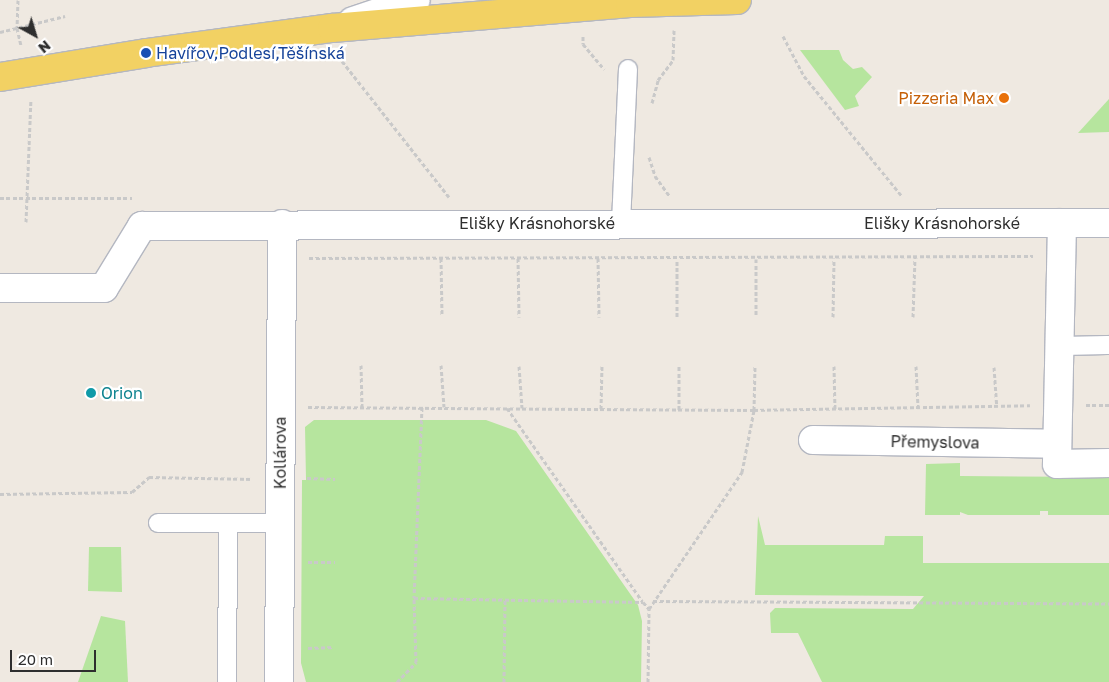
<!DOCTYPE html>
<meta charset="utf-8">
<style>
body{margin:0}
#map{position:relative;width:1109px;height:682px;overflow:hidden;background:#efe9e1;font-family:"Golos Text",sans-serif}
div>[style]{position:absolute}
.green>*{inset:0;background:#b6e59e}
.path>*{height:3px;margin-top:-1.5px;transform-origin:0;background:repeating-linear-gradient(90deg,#c9c9c9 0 4px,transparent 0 6.5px)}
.roads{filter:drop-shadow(1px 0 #b4b7c1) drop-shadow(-1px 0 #b4b7c1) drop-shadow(0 1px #b4b7c1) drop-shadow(0 -1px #b4b7c1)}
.lane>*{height:18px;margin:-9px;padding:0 9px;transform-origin:9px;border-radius:9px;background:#fff}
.street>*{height:28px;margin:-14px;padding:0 14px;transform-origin:14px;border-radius:14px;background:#fff}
.primary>*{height:28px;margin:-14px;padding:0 14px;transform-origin:14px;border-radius:14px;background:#f2d163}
.dots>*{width:14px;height:14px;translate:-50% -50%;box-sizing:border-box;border:2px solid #fff;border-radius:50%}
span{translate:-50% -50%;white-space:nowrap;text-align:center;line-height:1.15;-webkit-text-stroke:4.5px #fff;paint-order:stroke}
.transit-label{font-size:16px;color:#164399}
.left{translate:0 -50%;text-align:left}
.food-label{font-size:16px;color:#c56008}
.right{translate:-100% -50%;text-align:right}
.street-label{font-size:16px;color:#2e2e2e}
.culture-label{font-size:16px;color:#0d838f}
.north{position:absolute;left:10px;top:10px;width:50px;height:50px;-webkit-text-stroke:4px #fff;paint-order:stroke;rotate:141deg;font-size:14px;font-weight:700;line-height:20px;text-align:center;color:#2e2e2e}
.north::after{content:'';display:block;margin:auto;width:18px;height:22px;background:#2e2e2e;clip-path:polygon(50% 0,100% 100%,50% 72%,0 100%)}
.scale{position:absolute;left:10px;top:650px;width:86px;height:22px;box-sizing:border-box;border:2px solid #2e2e2e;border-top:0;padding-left:6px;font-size:15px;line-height:18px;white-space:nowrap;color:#2e2e2e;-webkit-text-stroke:4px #fff;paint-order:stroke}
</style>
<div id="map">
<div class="green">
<div style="clip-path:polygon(800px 50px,839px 50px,843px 60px,853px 69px,862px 67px,872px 77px,855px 96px,859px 106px,845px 110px)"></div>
<div style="clip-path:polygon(1109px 99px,1109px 132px,1078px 133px)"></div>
<div style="clip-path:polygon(314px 420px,486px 420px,516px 431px,638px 605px,642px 621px,641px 682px,306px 682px,301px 663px,302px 480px,306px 480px,305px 427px)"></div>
<div style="clip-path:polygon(960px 463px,960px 476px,1109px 477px,1109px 515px,1048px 515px,1048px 511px,1040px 511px,1040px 515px,968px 515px,960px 512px,960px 515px,925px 515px,926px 464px)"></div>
<div style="clip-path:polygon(758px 516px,765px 545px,884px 545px,885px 536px,923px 536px,923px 563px,1109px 563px,1109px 682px,822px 682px,798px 633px,771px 633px,770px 613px,775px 608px,913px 609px,924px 596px,755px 595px)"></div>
<div style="clip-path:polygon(89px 547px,121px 547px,122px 592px,88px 591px)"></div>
<div style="clip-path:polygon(101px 616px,125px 621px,128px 682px,78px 682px)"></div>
</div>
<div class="path">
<div style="left:18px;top:0;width:28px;rotate:92deg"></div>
<div style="left:17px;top:28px;width:17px;rotate:77deg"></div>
<div style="left:0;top:32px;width:67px;rotate:-13.8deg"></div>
<div style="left:583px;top:36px;width:8px;rotate:90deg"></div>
<div style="left:583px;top:44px;width:33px;rotate:50deg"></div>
<div style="left:783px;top:36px;width:45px;rotate:62.3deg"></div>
<div style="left:804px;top:76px;width:154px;rotate:50.8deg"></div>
<div style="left:342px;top:61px;width:173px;rotate:51.8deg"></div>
<div style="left:652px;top:103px;width:24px;rotate:-75deg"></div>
<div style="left:658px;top:80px;width:25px;rotate:-53deg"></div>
<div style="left:673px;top:60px;width:30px;rotate:-88deg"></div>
<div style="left:649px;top:157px;width:20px;rotate:72deg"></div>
<div style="left:655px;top:176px;width:24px;rotate:54deg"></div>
<div style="left:0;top:198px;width:132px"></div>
<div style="left:26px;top:222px;width:122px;rotate:-87.7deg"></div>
<div style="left:309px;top:258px;width:724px;rotate:-0.16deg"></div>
<div style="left:441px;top:258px;width:58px;rotate:89deg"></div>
<div style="left:518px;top:258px;width:59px;rotate:89deg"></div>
<div style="left:598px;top:258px;width:59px;rotate:89deg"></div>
<div style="left:756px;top:259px;width:58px;rotate:90deg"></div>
<div style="left:677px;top:317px;width:58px;rotate:-90deg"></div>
<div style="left:833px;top:317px;width:59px;rotate:-89deg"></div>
<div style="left:913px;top:317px;width:60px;rotate:-88.1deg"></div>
<div style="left:361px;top:365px;width:42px;rotate:88.6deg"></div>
<div style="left:441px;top:365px;width:42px;rotate:85.9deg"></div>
<div style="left:519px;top:366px;width:42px;rotate:85.9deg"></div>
<div style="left:834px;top:366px;width:43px;rotate:88.7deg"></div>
<div style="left:916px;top:366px;width:41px;rotate:87.2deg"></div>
<div style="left:994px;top:367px;width:39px;rotate:86deg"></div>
<div style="left:1086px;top:405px;width:23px"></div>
<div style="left:308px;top:407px;width:446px;rotate:0.4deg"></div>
<div style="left:754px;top:410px;width:276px;rotate:-1deg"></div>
<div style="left:422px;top:407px;width:191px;rotate:92.4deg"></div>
<div style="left:414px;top:598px;width:229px;rotate:1deg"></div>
<div style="left:643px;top:602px;width:9px;rotate:49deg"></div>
<div style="left:507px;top:408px;width:236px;rotate:55deg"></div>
<div style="left:601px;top:409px;width:43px;rotate:-88.7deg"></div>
<div style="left:679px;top:410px;width:44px;rotate:-90deg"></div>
<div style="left:307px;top:478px;width:28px;rotate:2deg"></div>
<div style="left:0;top:494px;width:132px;rotate:-0.9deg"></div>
<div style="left:132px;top:492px;width:23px;rotate:-41deg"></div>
<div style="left:149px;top:477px;width:104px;rotate:1.1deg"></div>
<div style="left:308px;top:562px;width:27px"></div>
<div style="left:653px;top:601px;width:456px;rotate:0.3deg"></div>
<div style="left:308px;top:648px;width:26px;rotate:-2deg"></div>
<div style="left:397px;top:682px;width:28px;rotate:-46deg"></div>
<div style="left:416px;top:662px;width:64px;rotate:-91.8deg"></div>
<div style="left:504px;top:682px;width:84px;rotate:-89.3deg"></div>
<div style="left:648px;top:682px;width:73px;rotate:-89.2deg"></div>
<div style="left:649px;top:609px;width:166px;rotate:-55.8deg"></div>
<div style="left:742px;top:472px;width:63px;rotate:-79deg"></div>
<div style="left:754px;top:410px;width:44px;rotate:-88.7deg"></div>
</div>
<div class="roads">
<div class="lane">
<div style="left:621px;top:223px;width:154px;rotate:-87.4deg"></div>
<div style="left:1061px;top:346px;width:48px;rotate:-1.2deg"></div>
<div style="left:158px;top:523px;width:122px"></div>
<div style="left:227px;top:682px;width:159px;rotate:-89.6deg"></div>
</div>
<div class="street">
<div style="left:353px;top:21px;width:66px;rotate:-18.4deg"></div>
<div style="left:1062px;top:223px;width:241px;rotate:91.2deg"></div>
<div style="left:1057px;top:464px;width:52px;rotate:-1.1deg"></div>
<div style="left:0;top:288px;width:104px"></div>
<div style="left:104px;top:288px;width:73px;rotate:-58.5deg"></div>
<div style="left:142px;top:226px;width:967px;rotate:-0.18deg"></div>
<div style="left:813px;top:440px;width:244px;rotate:0.9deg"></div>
<div style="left:279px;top:682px;width:458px;rotate:-89.6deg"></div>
</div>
<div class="primary">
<div style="left:0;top:77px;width:148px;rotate:-9.3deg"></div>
<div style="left:146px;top:53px;width:188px;rotate:-7.7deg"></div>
<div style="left:332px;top:28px;width:299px;rotate:-4.8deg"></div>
<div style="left:630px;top:3px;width:107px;rotate:-1.6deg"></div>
</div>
</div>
<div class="dots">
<div style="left:146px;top:53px;background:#1a4fb4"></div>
<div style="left:1004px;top:98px;background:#e8710a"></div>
<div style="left:91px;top:393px;background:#0f9aa8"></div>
</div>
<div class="transit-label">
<span class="left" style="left:156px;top:53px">Havířov,Podlesí,Těšínská</span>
</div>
<div class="food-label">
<span class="right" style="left:994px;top:98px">Pizzeria Max</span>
</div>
<div class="street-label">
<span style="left:537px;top:223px">Elišky Krásnohorské</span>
<span style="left:942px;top:223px">Elišky Krásnohorské</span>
<span style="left:935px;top:442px;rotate:1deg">Přemyslova</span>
<span style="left:280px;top:453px;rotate:-90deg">Kollárova</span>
</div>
<div class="culture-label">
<span class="left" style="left:101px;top:393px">Orion</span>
</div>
<div class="north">N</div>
<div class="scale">20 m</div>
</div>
